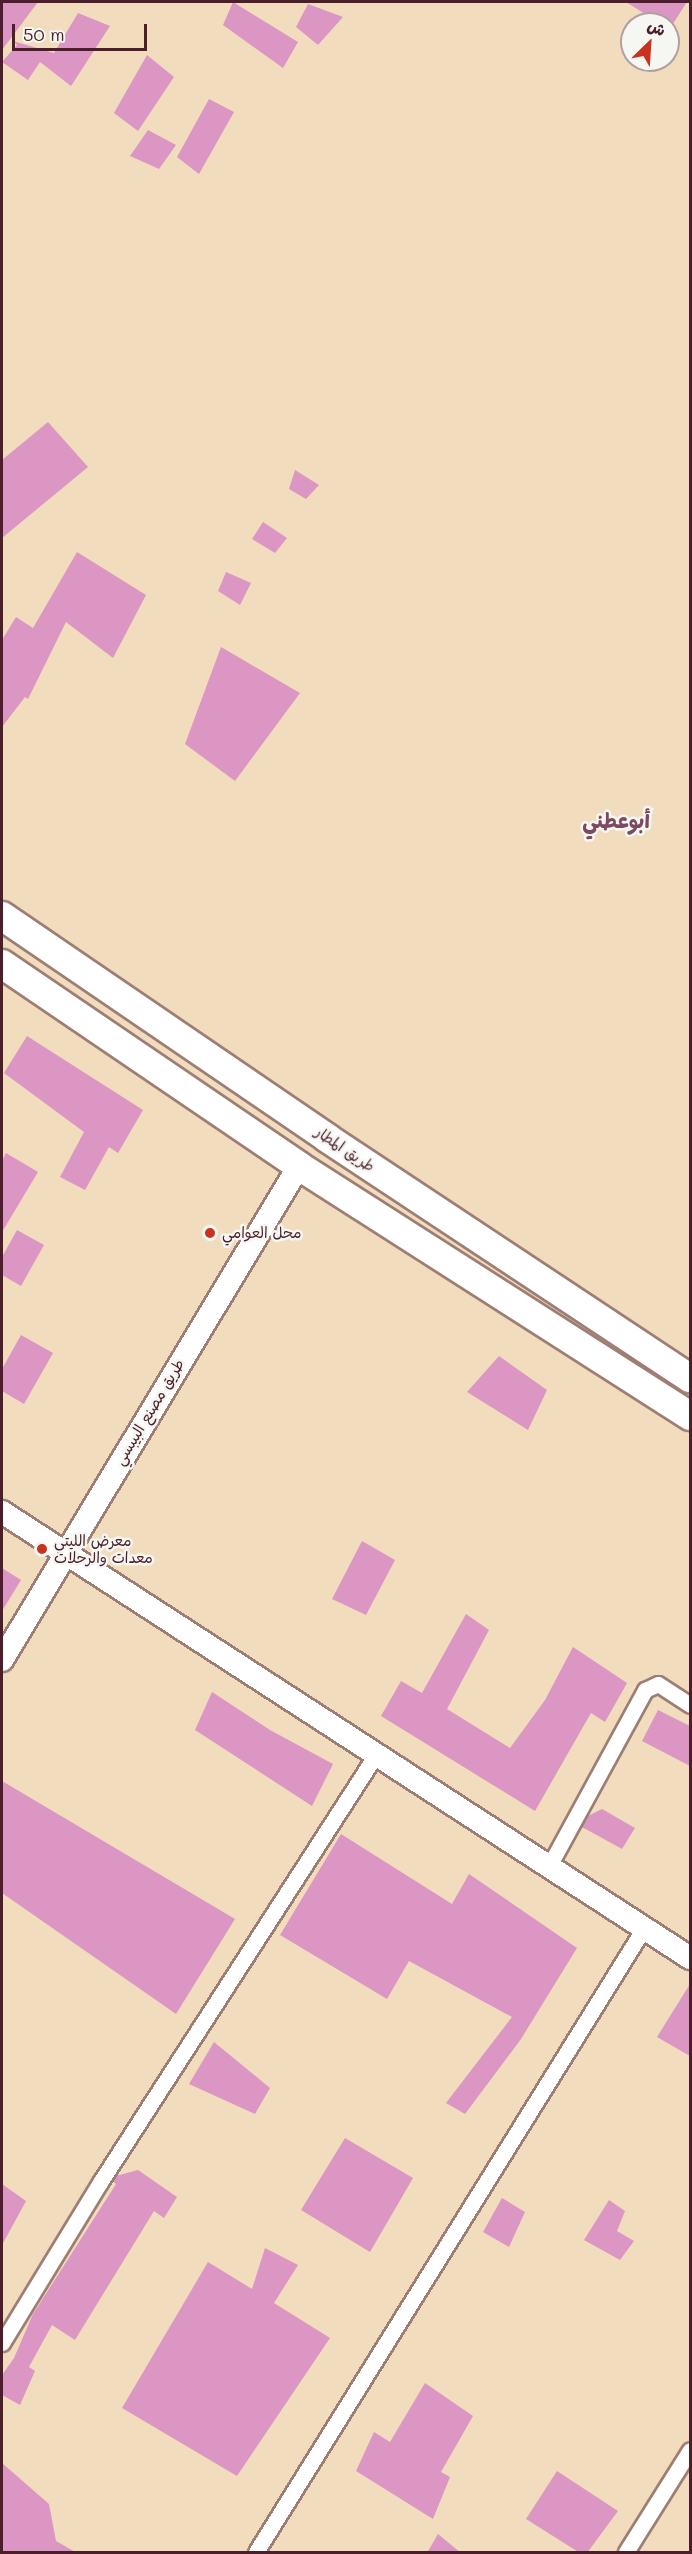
<!DOCTYPE html>
<meta charset="utf-8">
<style>
body{margin:0}
#map{position:relative;width:692px;height:2554px;overflow:hidden;background:#f1dcbd;font-family:Mali,"Playpen Sans Arabic",sans-serif}
div>[style]{position:absolute}
.building>*{inset:0;background:#dc96c3}
.roads{filter:drop-shadow(2px 0 #9e7e74) drop-shadow(-2px 0 #9e7e74) drop-shadow(0 2px #9e7e74) drop-shadow(0 -2px #9e7e74)}
.street>*{height:15px;margin:-7.5px;padding:0 7.5px;transform-origin:7.5px;border-radius:7.5px;background:#fff}
.secondary>*{height:22px;margin:-11px;padding:0 11px;transform-origin:11px;border-radius:11px;background:#fff}
.highway>*{height:28px;margin:-14px;padding:0 14px;transform-origin:14px;border-radius:14px;background:#fff}
.dots>*{width:16px;height:16px;translate:-50% -50%;box-sizing:border-box;border:3px solid #f6f6f2;border-radius:50%}
span{translate:-50% -50%;white-space:nowrap;text-align:center;line-height:1.15;-webkit-text-stroke:5px #f6f6f2;paint-order:stroke}
.street-label{font-size:15px;color:#4a1f2b}
.poi-label{font-size:15px;color:#4a1f2b}
.left{translate:0 -50%;text-align:left}
.district-label{font-size:21px;color:#7d4960;font-weight:700}
.frame{position:absolute;inset:0;border:3px solid #4a1f2b;pointer-events:none}
.north{position:absolute;left:620px;top:12px;width:60px;height:60px;box-sizing:border-box;background:#f6f6f2;border:2px solid #b1a0a2;border-radius:50%;rotate:25deg;font-size:16px;font-weight:700;line-height:24px;text-align:center;color:#4a1f2b}
.north::after{content:'';display:block;margin:auto;width:21px;height:27px;background:#c8321e;clip-path:polygon(50% 0,100% 100%,50% 72%,0 100%)}
.scale{position:absolute;left:12px;top:24px;width:135px;height:27px;box-sizing:border-box;border:3px solid #4a1f2b;border-top:0;padding-left:8px;font-size:18px;line-height:21px;white-space:nowrap;color:#4a1f2b;-webkit-text-stroke:4px #f6f6f2;paint-order:stroke}
</style>
<div id="map">
<div class="building">
<div style="clip-path:polygon(2px 2px,38px 2px,2px 50px)"></div>
<div style="clip-path:polygon(233px 2px,298px 42px,283px 68px,223px 25px)"></div>
<div style="clip-path:polygon(626px 2px,687px 2px,669px 30px,668px 24px,661px 24px)"></div>
<div style="clip-path:polygon(308px 4px,343px 17px,318px 45px,296px 27px)"></div>
<div style="clip-path:polygon(78px 13px,110px 26px,71px 86px,40px 62px,28px 80px,2px 62px,17px 45px,13px 41px,54px 53px)"></div>
<div style="clip-path:polygon(147px 55px,174px 77px,138px 131px,114px 113px)"></div>
<div style="clip-path:polygon(209px 99px,234px 112px,199px 174px,177px 157px)"></div>
<div style="clip-path:polygon(148px 130px,176px 145px,159px 169px,130px 156px)"></div>
<div style="clip-path:polygon(48px 422px,88px 467px,2px 538px,2px 460px)"></div>
<div style="clip-path:polygon(295px 470px,319px 485px,306px 499px,289px 489px)"></div>
<div style="clip-path:polygon(263px 522px,287px 538px,275px 553px,252px 539px)"></div>
<div style="clip-path:polygon(77px 552px,146px 595px,113px 658px,66px 622px,28px 699px,25px 697px,2px 727px,2px 640px,16px 617px,33px 628px)"></div>
<div style="clip-path:polygon(226px 572px,251px 583px,240px 605px,218px 591px)"></div>
<div style="clip-path:polygon(221px 647px,300px 693px,235px 781px,185px 744px)"></div>
<div style="clip-path:polygon(27px 1036px,143px 1110px,118px 1153px,109px 1147px,85px 1190px,60px 1177px,84px 1132px,4px 1073px)"></div>
<div style="clip-path:polygon(6px 1153px,38px 1172px,2px 1232px,2px 1161px)"></div>
<div style="clip-path:polygon(17px 1230px,44px 1245px,21px 1286px,2px 1275px,2px 1257px)"></div>
<div style="clip-path:polygon(21px 1335px,53px 1353px,24px 1404px,2px 1391px,2px 1369px)"></div>
<div style="clip-path:polygon(499px 1356px,547px 1390px,528px 1430px,467px 1392px)"></div>
<div style="clip-path:polygon(362px 1541px,395px 1560px,366px 1615px,332px 1599px)"></div>
<div style="clip-path:polygon(2px 1568px,21px 1580px,2px 1611px)"></div>
<div style="clip-path:polygon(466px 1614px,489px 1630px,447px 1709px,510px 1748px,545px 1700px,573px 1647px,627px 1683px,605px 1722px,591px 1713px,535px 1811px,381px 1716px,401px 1681px,422px 1693px)"></div>
<div style="clip-path:polygon(212px 1692px,270px 1730px,333px 1764px,312px 1806px,195px 1730px)"></div>
<div style="clip-path:polygon(658px 1710px,690px 1726px,690px 1766px,642px 1741px)"></div>
<div style="clip-path:polygon(2px 1781px,235px 1919px,176px 2014px,2px 1893px)"></div>
<div style="clip-path:polygon(602px 1809px,635px 1828px,622px 1849px,582px 1827px,588px 1816px)"></div>
<div style="clip-path:polygon(341px 1834px,452px 1904px,469px 1874px,577px 1948px,521px 2039px,465px 2114px,446px 2103px,512px 2017px,409px 1961px,387px 1999px,280px 1935px)"></div>
<div style="clip-path:polygon(690px 1984px,690px 2056px,657px 2037px)"></div>
<div style="clip-path:polygon(214px 2042px,270px 2088px,255px 2114px,189px 2084px)"></div>
<div style="clip-path:polygon(345px 2138px,413px 2178px,370px 2252px,301px 2210px)"></div>
<div style="clip-path:polygon(138px 2170px,177px 2197px,164px 2218px,154px 2211px,75px 2340px,52px 2325px,29px 2367px,35px 2371px,20px 2405px,2px 2395px,2px 2375px,14px 2358px,33px 2314px,116px 2184px,113px 2181px,116px 2176px)"></div>
<div style="clip-path:polygon(2px 2184px,26px 2201px,2px 2245px)"></div>
<div style="clip-path:polygon(502px 2198px,525px 2212px,509px 2247px,483px 2232px)"></div>
<div style="clip-path:polygon(609px 2200px,625px 2211px,617px 2231px,634px 2241px,620px 2260px,584px 2240px)"></div>
<div style="clip-path:polygon(265px 2248px,298px 2265px,274px 2303px,330px 2338px,237px 2476px,122px 2408px,208px 2262px,252px 2289px)"></div>
<div style="clip-path:polygon(425px 2383px,473px 2416px,441px 2472px,450px 2477px,433px 2519px,356px 2471px,374px 2432px,390px 2442px)"></div>
<div style="clip-path:polygon(2px 2463px,49px 2504px,56px 2541px,77px 2553px,2px 2553px)"></div>
<div style="clip-path:polygon(557px 2471px,618px 2511px,587px 2553px,580px 2553px,526px 2519px)"></div>
<div style="clip-path:polygon(438px 2534px,461px 2553px,427px 2553px)"></div>
</div>
<div class="roads">
<div class="street">
<div style="left:548px;top:1868px;width:203px;rotate:-61.4deg"></div>
<div style="left:645px;top:1690px;width:14px;rotate:-25deg"></div>
<div style="left:658px;top:1684px;width:38px;rotate:33deg"></div>
<div style="left:2px;top:2343px;width:190px;rotate:-58.6deg"></div>
<div style="left:101px;top:2181px;width:506px;rotate:-57.19deg"></div>
<div style="left:256px;top:2552px;width:735px;rotate:-58.13deg"></div>
<div style="left:626px;top:2552px;width:120px;rotate:-57.9deg"></div>
</div>
<div class="secondary">
<div style="left:2px;top:1512px;width:820px;rotate:32.95deg"></div>
<div style="left:2px;top:1660px;width:576px;rotate:-58.99deg"></div>
</div>
<div class="highway">
<div style="left:2px;top:916px;width:394px;rotate:34.3deg"></div>
<div style="left:327px;top:1138px;width:435px;rotate:33.5deg"></div>
<div style="left:2px;top:964px;width:359px;rotate:34.2deg"></div>
<div style="left:299px;top:1166px;width:464px;rotate:32.6deg"></div>
</div>
</div>
<div class="dots">
<div style="left:210px;top:1233px;background:#c8321e"></div>
<div style="left:42px;top:1549px;background:#c8321e"></div>
</div>
<div class="street-label">
<span style="left:345px;top:1149px;rotate:34deg">طريق المطار</span>
<span style="left:149px;top:1412px;rotate:-59deg">طريق مصنع البيبسي</span>
</div>
<div class="poi-label">
<span class="left" style="left:222px;top:1233px">محل العوامي</span>
<span class="left" style="left:54px;top:1549px">معرض الليتي<br>معدات والرحلات</span>
</div>
<div class="district-label">
<span style="left:616px;top:820px">أبوعطني</span>
</div>
<div class="frame"></div>
<div class="north">ش</div>
<div class="scale">50 m</div>
</div>
